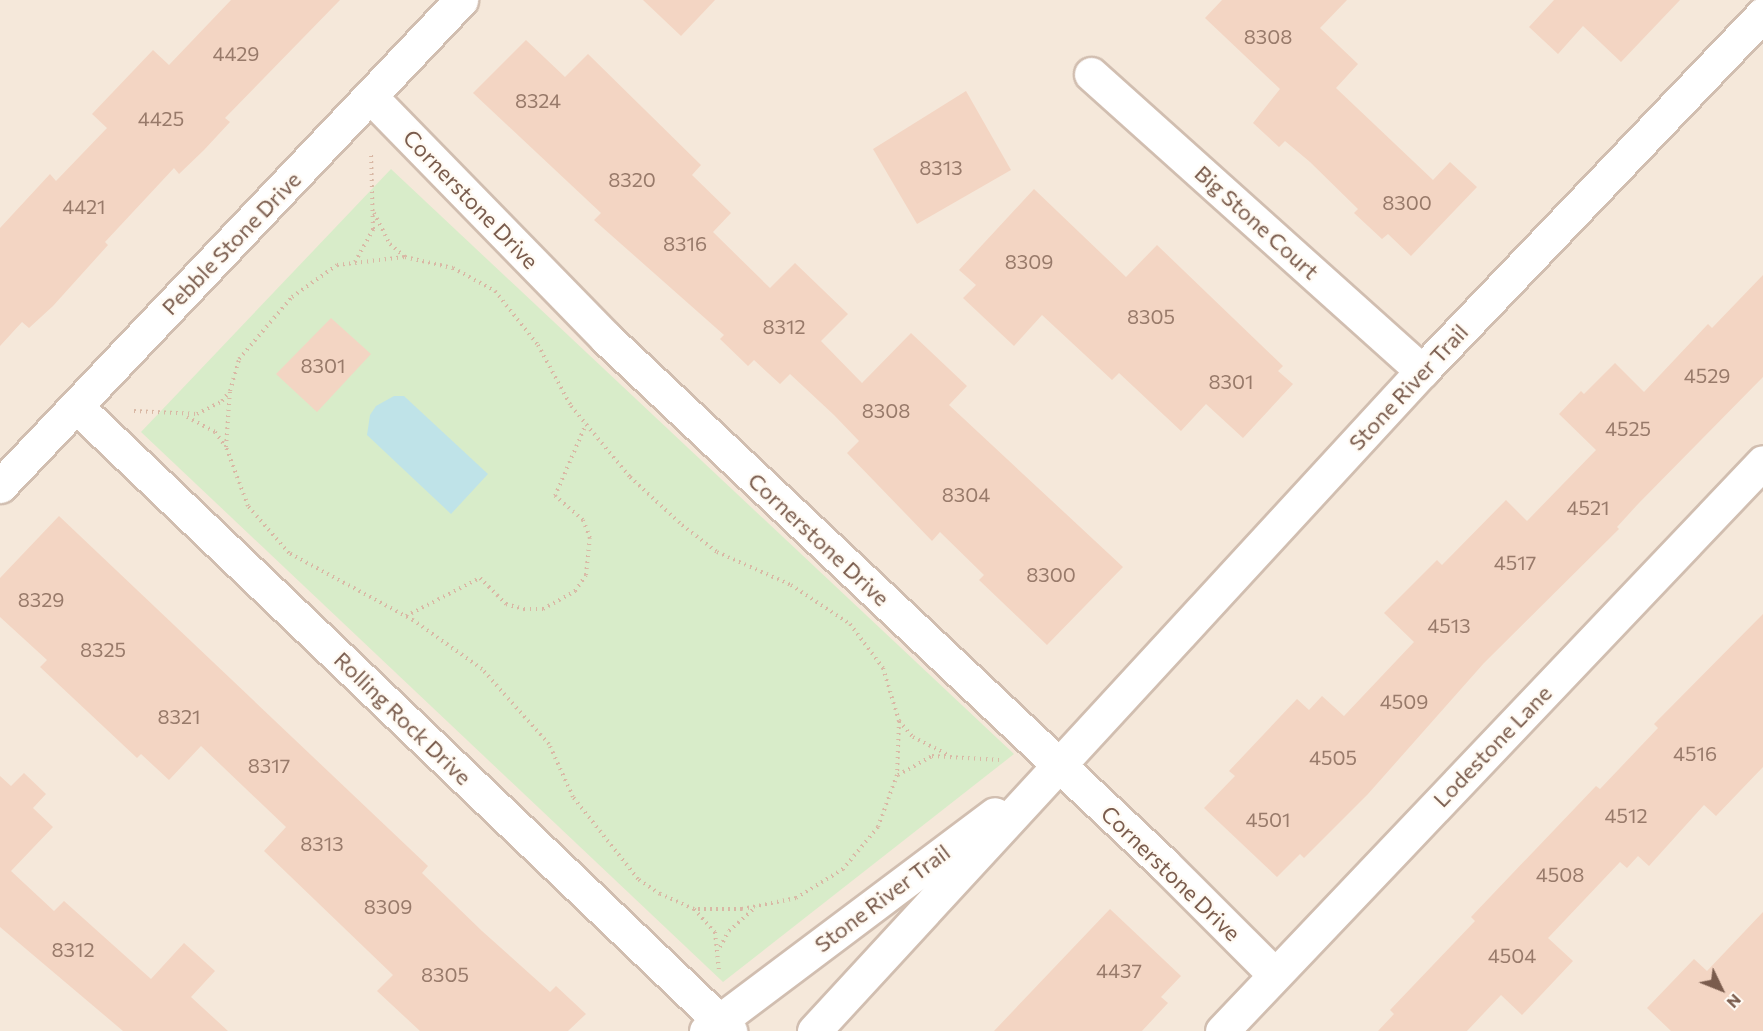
<!DOCTYPE html>
<style>
body{margin:0}
#map{position:relative;width:1763px;height:1031px;overflow:hidden;background:#fdf6ec;font-family:Commissioner,sans-serif}
div>[style]{position:absolute}
.residential>*{inset:0;background:#f5e8da}
.green>*{inset:0;background:#d8ecc9}
.water>*{inset:0;background:#bfe3e8}
.building>*{inset:0;background:#f3d5c3}
.path>*{height:4px;margin-top:-2px;transform-origin:0;background:repeating-linear-gradient(90deg,#d9b8a5 0 1.5px,transparent 0 6px)}
.roads{filter:drop-shadow(2px 0 #d1beb0) drop-shadow(-2px 0 #d1beb0) drop-shadow(0 2px #d1beb0) drop-shadow(0 -2px #d1beb0)}
.minor>*{height:33px;margin:-16.5px;padding:0 16.5px;transform-origin:16.5px;border-radius:16.5px;background:#fff}
span{translate:-50% -50%;white-space:nowrap;text-align:center;line-height:1.15;-webkit-text-stroke:4.5px #fffaf3;paint-order:stroke}
.number-label{font-size:20px;color:#987a6a}
.number-label span{-webkit-text-stroke-width:0}
.street-label{font-size:22px;color:#7a5c4d}
.north{position:absolute;left:1691px;top:959px;width:60px;height:60px;-webkit-text-stroke:4px #fffaf3;paint-order:stroke;rotate:133deg;font-size:16px;font-weight:700;line-height:24px;text-align:center;color:#7a5c4d}
.north::after{content:'';display:block;margin:auto;width:21px;height:27px;background:#7a5c4d;clip-path:polygon(50% 0,100% 100%,50% 72%,0 100%)}
</style>
<div id="map">
<div class="residential">
<div style="clip-path:polygon(0 0,1763px 0,1763px 1031px,0 1031px)"></div>
</div>
<div class="green">
<div style="clip-path:polygon(391px 169px,1014px 754px,723px 982px,141px 432px)"></div>
</div>
<div class="water">
<div style="clip-path:polygon(394px 396px,404px 396px,488px 474px,451px 514px,367px 435px,370px 415px,376px 406px)"></div>
</div>
<div class="building">
<div style="clip-path:polygon(231px 0,340px 0,225px 118px,230px 122px,204px 150px,179px 174px,174px 168px,105px 242px,108px 245px,53px 306px,29px 328px,22px 322px,0 346px,0 228px,50px 174px,56px 181px,107px 128px,92px 114px,153px 50px,169px 65px)"></div>
<div style="clip-path:polygon(643px 0,715px 0,681px 36px)"></div>
<div style="clip-path:polygon(1222px 0,1347px 0,1320px 28px,1358px 64px,1336px 88px,1433px 180px,1450px 162px,1477px 187px,1411px 256px,1388px 234px,1382px 239px,1354px 213px,1358px 209px,1310px 162px,1285px 141px,1279px 147px,1253px 123px,1280px 89px,1205px 18px)"></div>
<div style="clip-path:polygon(1554px 0,1680px 0,1621px 62px,1583px 26px,1558px 54px,1529px 27px)"></div>
<div style="clip-path:polygon(526px 40px,565px 77px,588px 54px,701px 165px,692px 175px,731px 213px,713px 232px,770px 288px,795px 263px,848px 314px,821px 341px,862px 383px,911px 333px,967px 386px,949px 405px,1123px 567px,1047px 645px,979px 580px,984px 575px,940px 532px,932px 541px,847px 453px,859px 441px,834px 415px,790px 374px,780px 384px,754px 360px,748px 366px,720px 339px,724px 335px,594px 220px,601px 213px,473px 93px)"></div>
<div style="clip-path:polygon(966px 91px,1011px 170px,917px 224px,873px 149px)"></div>
<div style="clip-path:polygon(1034px 189px,1126px 277px,1157px 245px,1283px 366px,1278px 371px,1293px 384px,1243px 438px,1206px 404px,1181px 431px,1119px 373px,1112px 380px,1042px 315px,1014px 346px,963px 298px,976px 285px,959px 270px)"></div>
<div style="clip-path:polygon(1763px 275px,1763px 377px,1638px 504px,1617px 527px,1619px 529px,1484px 663px,1368px 794px,1304px 858px,1300px 854px,1277px 877px,1204px 808px,1235px 776px,1229px 771px,1297px 699px,1309px 710px,1322px 696px,1344px 716px,1414px 642px,1384px 613px,1437px 560px,1442px 565px,1506px 500px,1527px 521px,1596px 450px,1559px 414px,1581px 391px,1584px 394px,1615px 363px,1644px 392px,1708px 324px,1712px 328px)"></div>
<div style="clip-path:polygon(331px 318px,371px 354px,317px 412px,276px 374px)"></div>
<div style="clip-path:polygon(59px 516px,428px 866px,422px 873px,482px 931px,550px 992px,556px 986px,586px 1014px,568px 1031px,420px 1031px,377px 991px,393px 975px,264px 851px,286px 827px,201px 746px,169px 780px,141px 754px,137px 758px,40px 667px,47px 660px,0 617px,0 578px)"></div>
<div style="clip-path:polygon(1763px 614px,1763px 767px,1716px 816px,1704px 805px,1649px 866px,1638px 856px,1627px 868px,1620px 862px,1548px 938px,1573px 961px,1522px 1015px,1501px 995px,1467px 1031px,1378px 1031px,1394px 1014px,1390px 1010px,1475px 921px,1471px 917px,1596px 786px,1600px 789px,1658px 728px,1654px 724px)"></div>
<div style="clip-path:polygon(24px 773px,46px 794px,33px 808px,53px 827px,11px 871px,54px 911px,64px 901px,151px 979px,184px 943px,215px 971px,191px 997px,228px 1031px,123px 1031px,0 927px,0 776px,11px 786px)"></div>
<div style="clip-path:polygon(1110px 909px,1181px 976px,1161px 997px,1168px 1003px,1142px 1031px,994px 1031px)"></div>
<div style="clip-path:polygon(1763px 912px,1763px 1031px,1671px 1031px,1647px 1008px,1694px 959px,1707px 971px)"></div>
</div>
<div class="path">
<div style="left:374px;top:213px;width:35px;rotate:63deg"></div>
<div style="left:390px;top:244px;width:20px;rotate:41deg"></div>
<div style="left:405px;top:257px;width:49px;rotate:12.9deg"></div>
<div style="left:453px;top:268px;width:48px;rotate:28.7deg"></div>
<div style="left:495px;top:291px;width:69px;rotate:51.5deg"></div>
<div style="left:538px;top:345px;width:69px;rotate:61.6deg"></div>
<div style="left:571px;top:406px;width:92px;rotate:50.3deg"></div>
<div style="left:630px;top:477px;width:71px;rotate:42.7deg"></div>
<div style="left:682px;top:525px;width:44px;rotate:37.6deg"></div>
<div style="left:717px;top:552px;width:81px;rotate:24deg"></div>
<div style="left:791px;top:585px;width:71px;rotate:33.5deg"></div>
<div style="left:850px;top:624px;width:55px;rotate:53.1deg"></div>
<div style="left:883px;top:668px;width:55px;rotate:73.2deg"></div>
<div style="left:899px;top:721px;width:54px;rotate:92.1deg"></div>
<div style="left:897px;top:775px;width:55px;rotate:110.1deg"></div>
<div style="left:878px;top:827px;width:55px;rotate:129.8deg"></div>
<div style="left:843px;top:869px;width:55px;rotate:148.3deg"></div>
<div style="left:796px;top:898px;width:55px;rotate:168.5deg"></div>
<div style="left:742px;top:909px;width:48px;rotate:180deg"></div>
<div style="left:694px;top:909px;width:37px;rotate:-156deg"></div>
<div style="left:660px;top:894px;width:27px;rotate:-146deg"></div>
<div style="left:638px;top:879px;width:105px;rotate:-128.4deg"></div>
<div style="left:573px;top:797px;width:58px;rotate:-114.4deg"></div>
<div style="left:549px;top:744px;width:101px;rotate:-131.8deg"></div>
<div style="left:482px;top:669px;width:85px;rotate:-144.6deg"></div>
<div style="left:413px;top:620px;width:141px;rotate:-151.6deg"></div>
<div style="left:289px;top:553px;width:62px;rotate:-131.1deg"></div>
<div style="left:248px;top:506px;width:63px;rotate:-110.4deg"></div>
<div style="left:226px;top:447px;width:56px;rotate:-85.9deg"></div>
<div style="left:230px;top:391px;width:33px;rotate:-74deg"></div>
<div style="left:239px;top:359px;width:82px;rotate:-49.5deg"></div>
<div style="left:292px;top:297px;width:55px;rotate:-35.4deg"></div>
<div style="left:337px;top:265px;width:68px;rotate:-6.7deg"></div>
<div style="left:355px;top:262px;width:38px;rotate:-61deg"></div>
<div style="left:373px;top:229px;width:78px;rotate:-91.5deg"></div>
<div style="left:134px;top:411px;width:63px;rotate:2.7deg"></div>
<div style="left:197px;top:414px;width:28px;rotate:-27deg"></div>
<div style="left:222px;top:401px;width:11px;rotate:-52deg"></div>
<div style="left:187px;top:417px;width:32px;rotate:28deg"></div>
<div style="left:215px;top:432px;width:17px;rotate:54deg"></div>
<div style="left:406px;top:616px;width:83px;rotate:-27.2deg"></div>
<div style="left:480px;top:578px;width:37px;rotate:45deg"></div>
<div style="left:506px;top:604px;width:19px;rotate:16deg"></div>
<div style="left:524px;top:609px;width:19px"></div>
<div style="left:543px;top:609px;width:37px;rotate:-29deg"></div>
<div style="left:575px;top:591px;width:19px;rotate:-55deg"></div>
<div style="left:586px;top:575px;width:37px;rotate:-84deg"></div>
<div style="left:590px;top:538px;width:19px;rotate:-111deg"></div>
<div style="left:583px;top:520px;width:37px;rotate:-139deg"></div>
<div style="left:555px;top:496px;width:78px;rotate:-66.7deg"></div>
<div style="left:899px;top:721px;width:21px;rotate:49deg"></div>
<div style="left:913px;top:737px;width:38px;rotate:27deg"></div>
<div style="left:898px;top:775px;width:39px;rotate:-29deg"></div>
<div style="left:932px;top:756px;width:67px;rotate:3.4deg"></div>
<div style="left:694px;top:909px;width:31px;rotate:48deg"></div>
<div style="left:715px;top:932px;width:38px;rotate:84deg"></div>
<div style="left:720px;top:947px;width:18px;rotate:-61deg"></div>
<div style="left:729px;top:931px;width:36px;rotate:-42deg"></div>
</div>
<div class="roads">
<div class="minor">
<div style="left:1091px;top:74px;width:445px;rotate:41.9deg"></div>
<div style="left:370px;top:96px;width:338px;rotate:45.7deg"></div>
<div style="left:606px;top:338px;width:767px;rotate:43.31deg"></div>
<div style="left:1164px;top:864px;width:156px;rotate:45deg"></div>
<div style="left:76px;top:406px;width:905px;rotate:43.7deg"></div>
<div style="left:0;top:486px;width:670px;rotate:-46.51deg"></div>
<div style="left:706px;top:1031px;width:361px;rotate:-36.9deg"></div>
<div style="left:814px;top:1031px;width:897px;rotate:-47.35deg"></div>
<div style="left:1422px;top:371px;width:494px;rotate:-46.3deg"></div>
<div style="left:1222px;top:1031px;width:785px;rotate:-46.44deg"></div>
</div>
</div>
<div class="number-label">
<span style="left:1268px;top:36px">8308</span>
<span style="left:236px;top:53px">4429</span>
<span style="left:538px;top:100px">8324</span>
<span style="left:161px;top:118px">4425</span>
<span style="left:941px;top:167px">8313</span>
<span style="left:632px;top:179px">8320</span>
<span style="left:1407px;top:202px">8300</span>
<span style="left:84px;top:206px">4421</span>
<span style="left:685px;top:243px">8316</span>
<span style="left:1029px;top:261px">8309</span>
<span style="left:1151px;top:316px">8305</span>
<span style="left:784px;top:326px">8312</span>
<span style="left:323px;top:365px">8301</span>
<span style="left:1707px;top:375px">4529</span>
<span style="left:1231px;top:381px">8301</span>
<span style="left:886px;top:410px">8308</span>
<span style="left:1628px;top:428px">4525</span>
<span style="left:966px;top:494px">8304</span>
<span style="left:1588px;top:507px">4521</span>
<span style="left:1515px;top:562px">4517</span>
<span style="left:1051px;top:574px">8300</span>
<span style="left:41px;top:599px">8329</span>
<span style="left:1449px;top:625px">4513</span>
<span style="left:103px;top:649px">8325</span>
<span style="left:1404px;top:701px">4509</span>
<span style="left:179px;top:716px">8321</span>
<span style="left:1695px;top:753px">4516</span>
<span style="left:1333px;top:757px">4505</span>
<span style="left:269px;top:765px">8317</span>
<span style="left:1626px;top:815px">4512</span>
<span style="left:1268px;top:819px">4501</span>
<span style="left:322px;top:843px">8313</span>
<span style="left:1560px;top:874px">4508</span>
<span style="left:388px;top:906px">8309</span>
<span style="left:73px;top:949px">8312</span>
<span style="left:1512px;top:955px">4504</span>
<span style="left:1119px;top:970px">4437</span>
<span style="left:445px;top:974px">8305</span>
</div>
<div class="street-label">
<span style="left:471px;top:199px;rotate:46deg">Cornerstone Drive</span>
<span style="left:1257px;top:222px;rotate:42deg">Big Stone Court</span>
<span style="left:231px;top:243px;rotate:-46deg">Pebble Stone Drive</span>
<span style="left:1408px;top:387px;rotate:-47deg">Stone River Trail</span>
<span style="left:819px;top:539px;rotate:43deg">Cornerstone Drive</span>
<span style="left:403px;top:718px;rotate:44deg">Rolling Rock Drive</span>
<span style="left:1492px;top:746px;rotate:-46deg">Lodestone Lane</span>
<span style="left:1171px;top:873px;rotate:44deg">Cornerstone Drive</span>
<span style="left:882px;top:898px;rotate:-37deg">Stone River Trail</span>
</div>
<div class="north">N</div>
</div>
